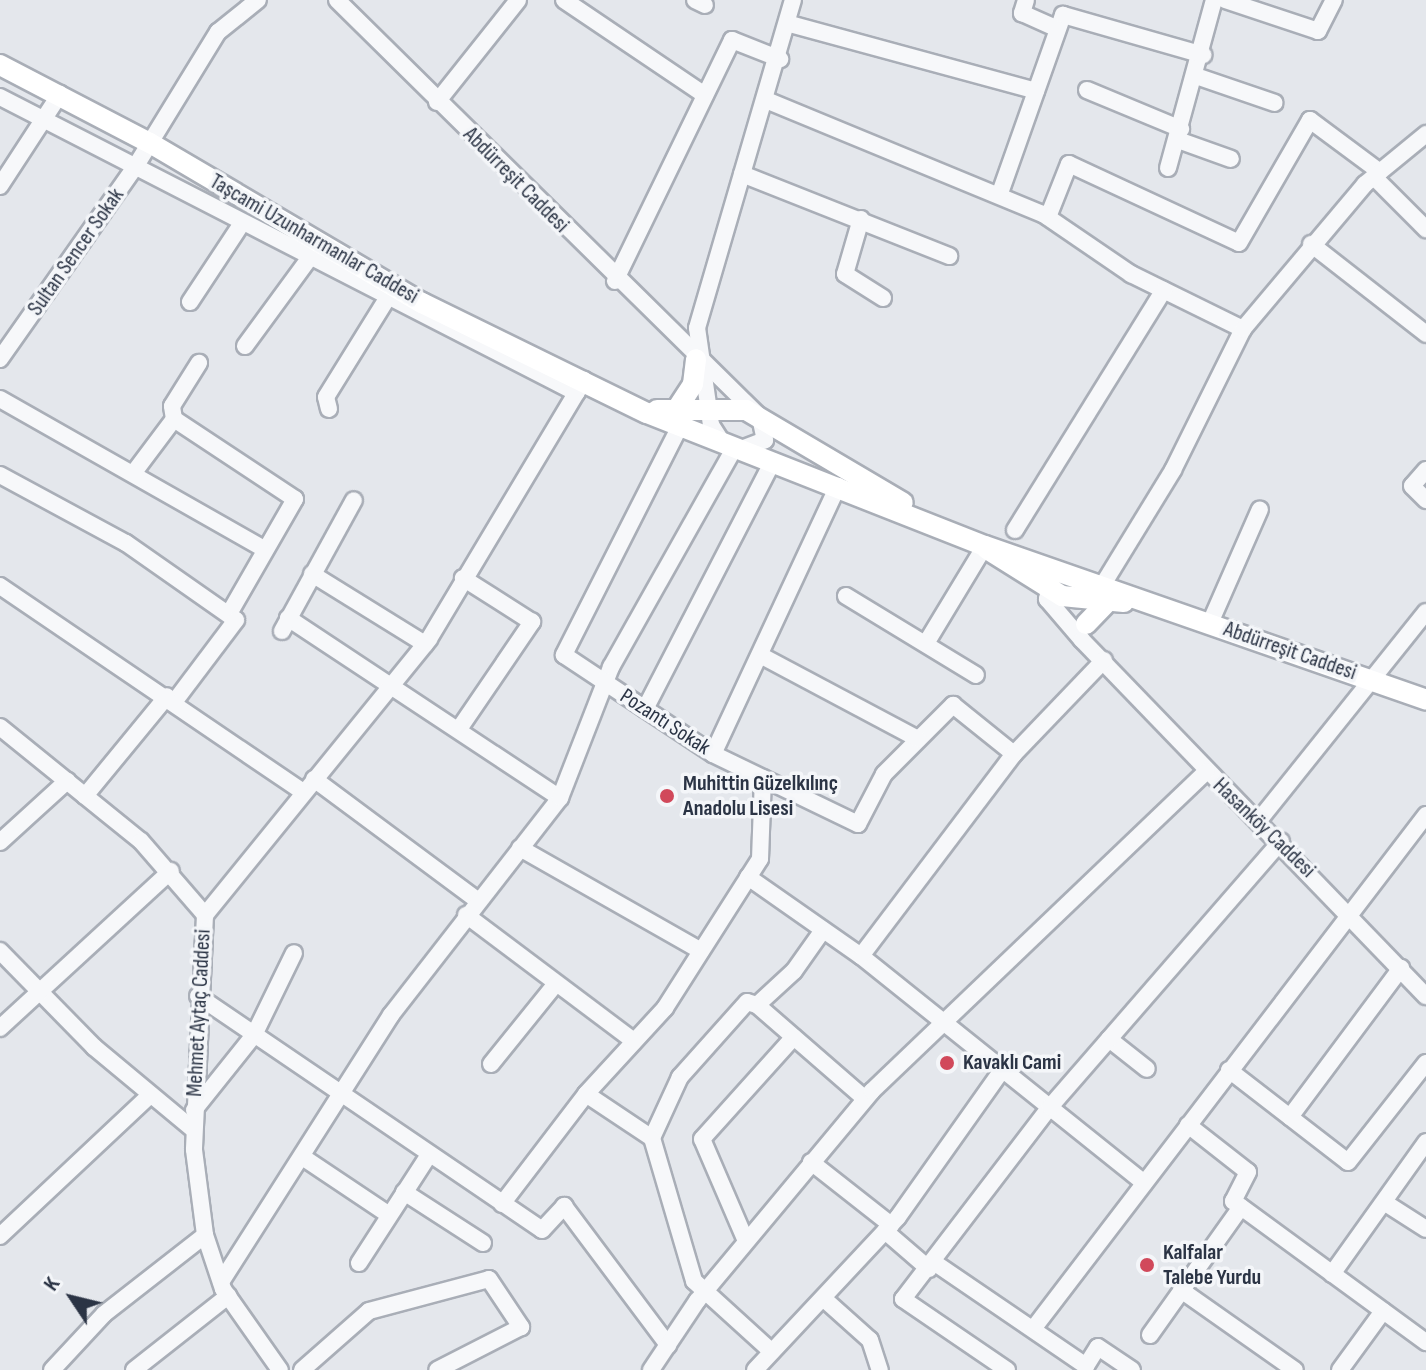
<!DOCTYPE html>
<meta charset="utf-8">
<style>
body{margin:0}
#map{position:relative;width:1426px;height:1370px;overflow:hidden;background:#e4e7ec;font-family:"Sofia Sans Condensed",sans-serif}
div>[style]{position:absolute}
.roads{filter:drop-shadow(2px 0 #a9aeb7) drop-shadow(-2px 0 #a9aeb7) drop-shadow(0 2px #a9aeb7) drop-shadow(0 -2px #a9aeb7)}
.minor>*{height:16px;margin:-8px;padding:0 8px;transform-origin:8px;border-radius:8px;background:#f7f8fa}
.major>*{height:20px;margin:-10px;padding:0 10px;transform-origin:10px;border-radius:10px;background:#fff}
.dots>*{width:22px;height:22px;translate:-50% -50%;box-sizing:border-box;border:4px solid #f4f6f9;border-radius:50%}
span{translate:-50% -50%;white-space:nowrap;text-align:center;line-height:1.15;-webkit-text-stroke:7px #f4f6f9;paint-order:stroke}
.street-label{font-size:22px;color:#2b3445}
.poi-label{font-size:22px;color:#2b3445;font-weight:700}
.left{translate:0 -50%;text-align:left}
.north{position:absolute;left:32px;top:1258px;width:80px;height:80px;-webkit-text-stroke:6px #f4f6f9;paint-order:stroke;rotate:305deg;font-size:22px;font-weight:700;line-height:32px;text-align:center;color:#2b3445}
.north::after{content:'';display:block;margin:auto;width:28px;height:36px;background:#2b3445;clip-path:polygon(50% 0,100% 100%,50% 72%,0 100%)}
</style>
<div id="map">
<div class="roads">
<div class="minor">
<div style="left:337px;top:0;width:594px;rotate:44.59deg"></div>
<div style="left:760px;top:417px;width:24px;rotate:78deg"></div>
<div style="left:765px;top:440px;width:26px;rotate:159deg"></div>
<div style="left:564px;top:0;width:170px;rotate:34deg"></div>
<div style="left:695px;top:0;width:11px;rotate:27deg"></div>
<div style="left:1026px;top:0;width:14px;rotate:107deg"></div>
<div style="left:1022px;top:13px;width:39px;rotate:24deg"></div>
<div style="left:1225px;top:0;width:98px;rotate:18.4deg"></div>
<div style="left:1318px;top:31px;width:35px;rotate:-63deg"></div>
<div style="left:790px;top:24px;width:255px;rotate:15.2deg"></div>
<div style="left:1196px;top:76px;width:83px;rotate:18.9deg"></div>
<div style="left:1087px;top:90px;width:102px;rotate:22.5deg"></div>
<div style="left:0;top:97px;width:648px;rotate:27.16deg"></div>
<div style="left:766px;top:100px;width:300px;rotate:22.4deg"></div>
<div style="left:1043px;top:214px;width:107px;rotate:34.3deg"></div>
<div style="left:1131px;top:274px;width:125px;rotate:26.2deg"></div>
<div style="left:437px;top:102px;width:130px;rotate:-51.5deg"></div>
<div style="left:1178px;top:140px;width:56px;rotate:19.7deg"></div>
<div style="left:1168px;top:168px;width:174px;rotate:-74.7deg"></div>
<div style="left:742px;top:174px;width:223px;rotate:21.6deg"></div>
<div style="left:1374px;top:177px;width:74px;rotate:45deg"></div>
<div style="left:0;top:186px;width:110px;rotate:-56.9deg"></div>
<div style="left:1000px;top:193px;width:189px;rotate:-70.5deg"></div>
<div style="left:1063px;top:15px;width:146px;rotate:15.9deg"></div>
<div style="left:1048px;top:217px;width:57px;rotate:-68.4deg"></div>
<div style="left:1069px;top:164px;width:187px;rotate:24.9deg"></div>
<div style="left:1239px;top:243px;width:142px;rotate:-60deg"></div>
<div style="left:1310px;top:120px;width:87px;rotate:36.6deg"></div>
<div style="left:861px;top:219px;width:57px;rotate:106.2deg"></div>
<div style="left:845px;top:274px;width:45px;rotate:32.3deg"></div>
<div style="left:1311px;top:244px;width:146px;rotate:38deg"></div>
<div style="left:615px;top:281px;width:268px;rotate:-64.1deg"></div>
<div style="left:732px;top:40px;width:52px;rotate:21.6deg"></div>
<div style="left:190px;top:302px;width:95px;rotate:-56.6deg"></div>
<div style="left:245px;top:346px;width:107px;rotate:-53.8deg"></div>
<div style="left:0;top:359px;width:238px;rotate:-54.9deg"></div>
<div style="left:137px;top:164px;width:155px;rotate:-58.5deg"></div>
<div style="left:218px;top:32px;width:51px;rotate:-38.7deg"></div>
<div style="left:0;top:399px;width:304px;rotate:29.6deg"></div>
<div style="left:329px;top:409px;width:12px;rotate:-104deg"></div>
<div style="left:326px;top:397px;width:123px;rotate:-58.2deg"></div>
<div style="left:174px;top:419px;width:13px;rotate:-99deg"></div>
<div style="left:172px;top:406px;width:51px;rotate:-57.9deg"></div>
<div style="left:680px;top:426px;width:257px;rotate:116.9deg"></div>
<div style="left:564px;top:655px;width:179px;rotate:33.6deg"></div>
<div style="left:713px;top:754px;width:161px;rotate:25.8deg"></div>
<div style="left:858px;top:824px;width:56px;rotate:-62.5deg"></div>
<div style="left:884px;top:774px;width:98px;rotate:-45deg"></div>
<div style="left:953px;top:705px;width:78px;rotate:38.8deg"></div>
<div style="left:722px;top:442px;width:20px;rotate:-123deg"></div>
<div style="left:711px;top:425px;width:98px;rotate:-98.2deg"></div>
<div style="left:697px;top:328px;width:342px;rotate:-73.7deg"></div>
<div style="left:1426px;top:470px;width:21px;rotate:131deg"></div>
<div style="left:1412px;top:486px;width:20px;rotate:45deg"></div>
<div style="left:135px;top:471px;width:65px;rotate:-53.1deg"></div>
<div style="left:174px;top:419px;width:145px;rotate:33.5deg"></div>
<div style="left:295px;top:499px;width:133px;rotate:119.9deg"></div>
<div style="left:0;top:475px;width:143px;rotate:28.4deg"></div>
<div style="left:126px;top:543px;width:134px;rotate:35deg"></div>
<div style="left:236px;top:620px;width:101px;rotate:127deg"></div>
<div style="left:1015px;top:530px;width:282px;rotate:-58.2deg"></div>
<div style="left:312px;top:574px;width:133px;rotate:31.8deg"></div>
<div style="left:1052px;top:580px;width:20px;rotate:105deg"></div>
<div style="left:1047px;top:599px;width:54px;rotate:49.5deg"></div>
<div style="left:1082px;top:640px;width:495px;rotate:46deg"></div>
<div style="left:0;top:586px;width:366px;rotate:34.2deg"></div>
<div style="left:1102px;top:586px;width:136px;rotate:-58.5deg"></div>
<div style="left:1173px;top:470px;width:157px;rotate:-63.6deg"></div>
<div style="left:1243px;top:329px;width:189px;rotate:-49.9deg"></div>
<div style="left:1365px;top:184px;width:79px;rotate:-39.3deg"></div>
<div style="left:846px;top:596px;width:152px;rotate:31.3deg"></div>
<div style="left:288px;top:618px;width:326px;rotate:33.5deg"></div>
<div style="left:1210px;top:623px;width:124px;rotate:-66.3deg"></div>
<div style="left:282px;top:631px;width:149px;rotate:-61.2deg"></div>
<div style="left:928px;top:640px;width:110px;rotate:-58.8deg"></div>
<div style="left:760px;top:655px;width:179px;rotate:28deg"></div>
<div style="left:645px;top:709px;width:279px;rotate:-62.7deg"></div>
<div style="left:0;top:727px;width:181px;rotate:39deg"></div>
<div style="left:141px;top:841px;width:98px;rotate:49.1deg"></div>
<div style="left:205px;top:915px;width:235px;rotate:92.7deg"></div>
<div style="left:194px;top:1150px;width:86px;rotate:82.6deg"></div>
<div style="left:205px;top:1235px;width:57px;rotate:71.6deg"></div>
<div style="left:223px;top:1289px;width:99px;rotate:54.9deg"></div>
<div style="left:459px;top:729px;width:130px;rotate:-55.7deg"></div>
<div style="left:532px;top:622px;width:82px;rotate:-147.5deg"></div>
<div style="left:713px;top:754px;width:296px;rotate:-65deg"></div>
<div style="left:314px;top:779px;width:203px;rotate:36.6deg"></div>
<div style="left:85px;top:796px;width:129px;rotate:-50.6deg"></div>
<div style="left:1260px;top:819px;width:265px;rotate:-51.3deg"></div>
<div style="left:0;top:842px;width:91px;rotate:-42.3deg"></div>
<div style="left:520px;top:848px;width:208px;rotate:29.6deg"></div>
<div style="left:748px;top:877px;width:138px;rotate:35deg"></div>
<div style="left:861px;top:956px;width:363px;rotate:38.7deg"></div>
<div style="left:205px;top:915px;width:355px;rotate:-50.9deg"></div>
<div style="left:429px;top:639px;width:302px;rotate:-59.1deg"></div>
<div style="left:466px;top:915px;width:210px;rotate:36.9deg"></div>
<div style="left:823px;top:930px;width:50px;rotate:125.3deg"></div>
<div style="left:794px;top:971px;width:50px;rotate:137.4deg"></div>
<div style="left:757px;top:1005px;width:143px;rotate:41deg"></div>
<div style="left:0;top:951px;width:134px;rotate:45.6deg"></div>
<div style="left:94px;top:1047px;width:130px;rotate:39.7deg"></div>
<div style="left:861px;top:956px;width:253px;rotate:-52.9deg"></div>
<div style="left:1014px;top:754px;width:130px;rotate:-46.2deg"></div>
<div style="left:198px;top:996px;width:416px;rotate:34.2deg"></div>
<div style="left:542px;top:1230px;width:33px;rotate:-47deg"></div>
<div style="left:564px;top:1206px;width:174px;rotate:53.2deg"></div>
<div style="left:757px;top:1005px;width:10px;rotate:-163deg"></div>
<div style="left:747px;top:1002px;width:101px;rotate:131.8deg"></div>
<div style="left:680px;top:1077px;width:67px;rotate:114.7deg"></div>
<div style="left:652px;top:1138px;width:149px;rotate:73.6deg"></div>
<div style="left:694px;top:1281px;width:105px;rotate:42.3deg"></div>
<div style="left:0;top:1028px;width:232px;rotate:-42.6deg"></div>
<div style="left:1109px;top:1039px;width:48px;rotate:38.3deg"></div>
<div style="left:491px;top:1064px;width:100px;rotate:-51.1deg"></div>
<div style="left:1229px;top:1070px;width:150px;rotate:37.7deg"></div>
<div style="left:1348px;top:1162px;width:126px;rotate:-51.8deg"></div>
<div style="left:586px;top:1094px;width:79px;rotate:33.7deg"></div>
<div style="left:194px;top:1110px;width:96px;rotate:-51.3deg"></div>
<div style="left:254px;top:1035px;width:91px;rotate:-64deg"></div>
<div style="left:1290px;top:1117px;width:186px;rotate:-53.3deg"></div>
<div style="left:1188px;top:1125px;width:76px;rotate:38.1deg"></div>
<div style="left:1248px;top:1172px;width:33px;rotate:117deg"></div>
<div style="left:1233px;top:1201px;width:239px;rotate:36.2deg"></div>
<div style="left:304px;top:1158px;width:102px;rotate:33.8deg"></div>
<div style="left:811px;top:1162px;width:102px;rotate:38.2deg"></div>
<div style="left:404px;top:1192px;width:94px;rotate:32.8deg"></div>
<div style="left:502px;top:1204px;width:138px;rotate:-52.6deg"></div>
<div style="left:586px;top:1094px;width:117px;rotate:-47.4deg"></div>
<div style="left:665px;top:1008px;width:177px;rotate:-57.5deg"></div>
<div style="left:760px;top:859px;width:81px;rotate:-87.9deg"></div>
<div style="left:1387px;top:1204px;width:46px;rotate:32.7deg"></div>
<div style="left:885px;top:1231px;width:58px;rotate:40.8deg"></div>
<div style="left:0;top:1236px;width:204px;rotate:-43.2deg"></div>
<div style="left:746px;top:1241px;width:111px;rotate:-113.3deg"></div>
<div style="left:702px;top:1139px;width:137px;rotate:-48deg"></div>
<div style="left:359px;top:1263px;width:129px;rotate:-57.1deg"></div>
<div style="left:935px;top:1263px;width:183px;rotate:34.3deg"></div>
<div style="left:1086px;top:1366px;width:22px;rotate:-58deg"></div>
<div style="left:1098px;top:1347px;width:41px;rotate:34.1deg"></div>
<div style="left:1332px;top:1274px;width:162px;rotate:-54.5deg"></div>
<div style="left:221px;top:1282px;width:317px;rotate:-57.5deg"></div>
<div style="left:391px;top:1015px;width:275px;rotate:-52.1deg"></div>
<div style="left:560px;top:798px;width:141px;rotate:-68.7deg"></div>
<div style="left:611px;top:667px;width:253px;rotate:-60.6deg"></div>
<div style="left:1181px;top:1290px;width:139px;rotate:35.1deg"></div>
<div style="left:823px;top:1298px;width:63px;rotate:41.8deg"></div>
<div style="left:870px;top:1340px;width:32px;rotate:72deg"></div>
<div style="left:1033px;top:1329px;width:647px;rotate:-52.6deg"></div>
<div style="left:1150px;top:1335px;width:157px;rotate:-54.6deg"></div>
<div style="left:52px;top:1370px;width:76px;rotate:-47.1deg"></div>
<div style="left:104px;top:1314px;width:128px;rotate:-38deg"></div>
<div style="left:134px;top:1370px;width:120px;rotate:-38.2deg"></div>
<div style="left:302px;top:1370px;width:89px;rotate:-41.4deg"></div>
<div style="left:369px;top:1311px;width:124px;rotate:-14.9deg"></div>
<div style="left:489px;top:1279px;width:58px;rotate:56.3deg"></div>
<div style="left:521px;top:1327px;width:94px;rotate:152.9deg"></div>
<div style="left:651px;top:1370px;width:83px;rotate:-56.3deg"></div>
<div style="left:697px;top:1301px;width:273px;rotate:-50.2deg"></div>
<div style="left:872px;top:1091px;width:462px;rotate:-43.7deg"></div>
<div style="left:755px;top:1370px;width:209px;rotate:-46.9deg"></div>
<div style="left:898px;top:1217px;width:180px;rotate:-54.7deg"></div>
<div style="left:1007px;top:1370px;width:126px;rotate:-145.7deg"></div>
<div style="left:903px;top:1299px;width:242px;rotate:-52.6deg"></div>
<div style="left:1050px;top:1107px;width:352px;rotate:-49deg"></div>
<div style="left:1340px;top:1370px;width:73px;rotate:-53.9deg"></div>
</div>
<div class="major">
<div style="left:0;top:65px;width:169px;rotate:27.5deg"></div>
<div style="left:150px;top:143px;width:316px;rotate:30.5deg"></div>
<div style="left:422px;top:303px;width:250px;rotate:26.1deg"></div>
<div style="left:647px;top:413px;width:363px;rotate:21.5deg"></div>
<div style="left:985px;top:546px;width:467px;rotate:19.2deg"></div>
<div style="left:657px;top:410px;width:89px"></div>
<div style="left:746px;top:410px;width:182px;rotate:30.6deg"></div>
<div style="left:675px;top:412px;width:33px;rotate:-57deg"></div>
<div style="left:693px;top:384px;width:25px;rotate:-83deg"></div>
<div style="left:987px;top:549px;width:89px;rotate:32.1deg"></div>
<div style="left:1062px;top:596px;width:62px;rotate:5.5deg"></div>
<div style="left:1086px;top:624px;width:33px;rotate:-46deg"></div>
</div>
</div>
<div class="dots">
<div style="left:667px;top:796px;background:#d1495b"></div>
<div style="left:947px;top:1063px;background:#d1495b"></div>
<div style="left:1147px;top:1265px;background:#d1495b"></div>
</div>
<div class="street-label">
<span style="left:516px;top:180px;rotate:45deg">Abdürreşit Caddesi</span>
<span style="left:314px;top:239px;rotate:30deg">Taşcami Uzunharmanlar Caddesi</span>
<span style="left:76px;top:252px;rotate:-55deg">Sultan Sencer Sokak</span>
<span style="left:1290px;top:651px;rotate:19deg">Abdürreşit Caddesi</span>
<span style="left:665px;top:722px;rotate:33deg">Pozantı Sokak</span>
<span style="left:1264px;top:828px;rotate:44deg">Hasanköy Caddesi</span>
<span style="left:199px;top:1013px;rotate:-87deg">Mehmet Aytaç Caddesi</span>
</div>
<div class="poi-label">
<span class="left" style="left:683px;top:796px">Muhittin Güzelkılınç<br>Anadolu Lisesi</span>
<span class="left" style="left:963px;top:1063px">Kavaklı Cami</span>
<span class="left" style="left:1163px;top:1265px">Kalfalar<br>Talebe Yurdu</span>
</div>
<div class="north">K</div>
</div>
